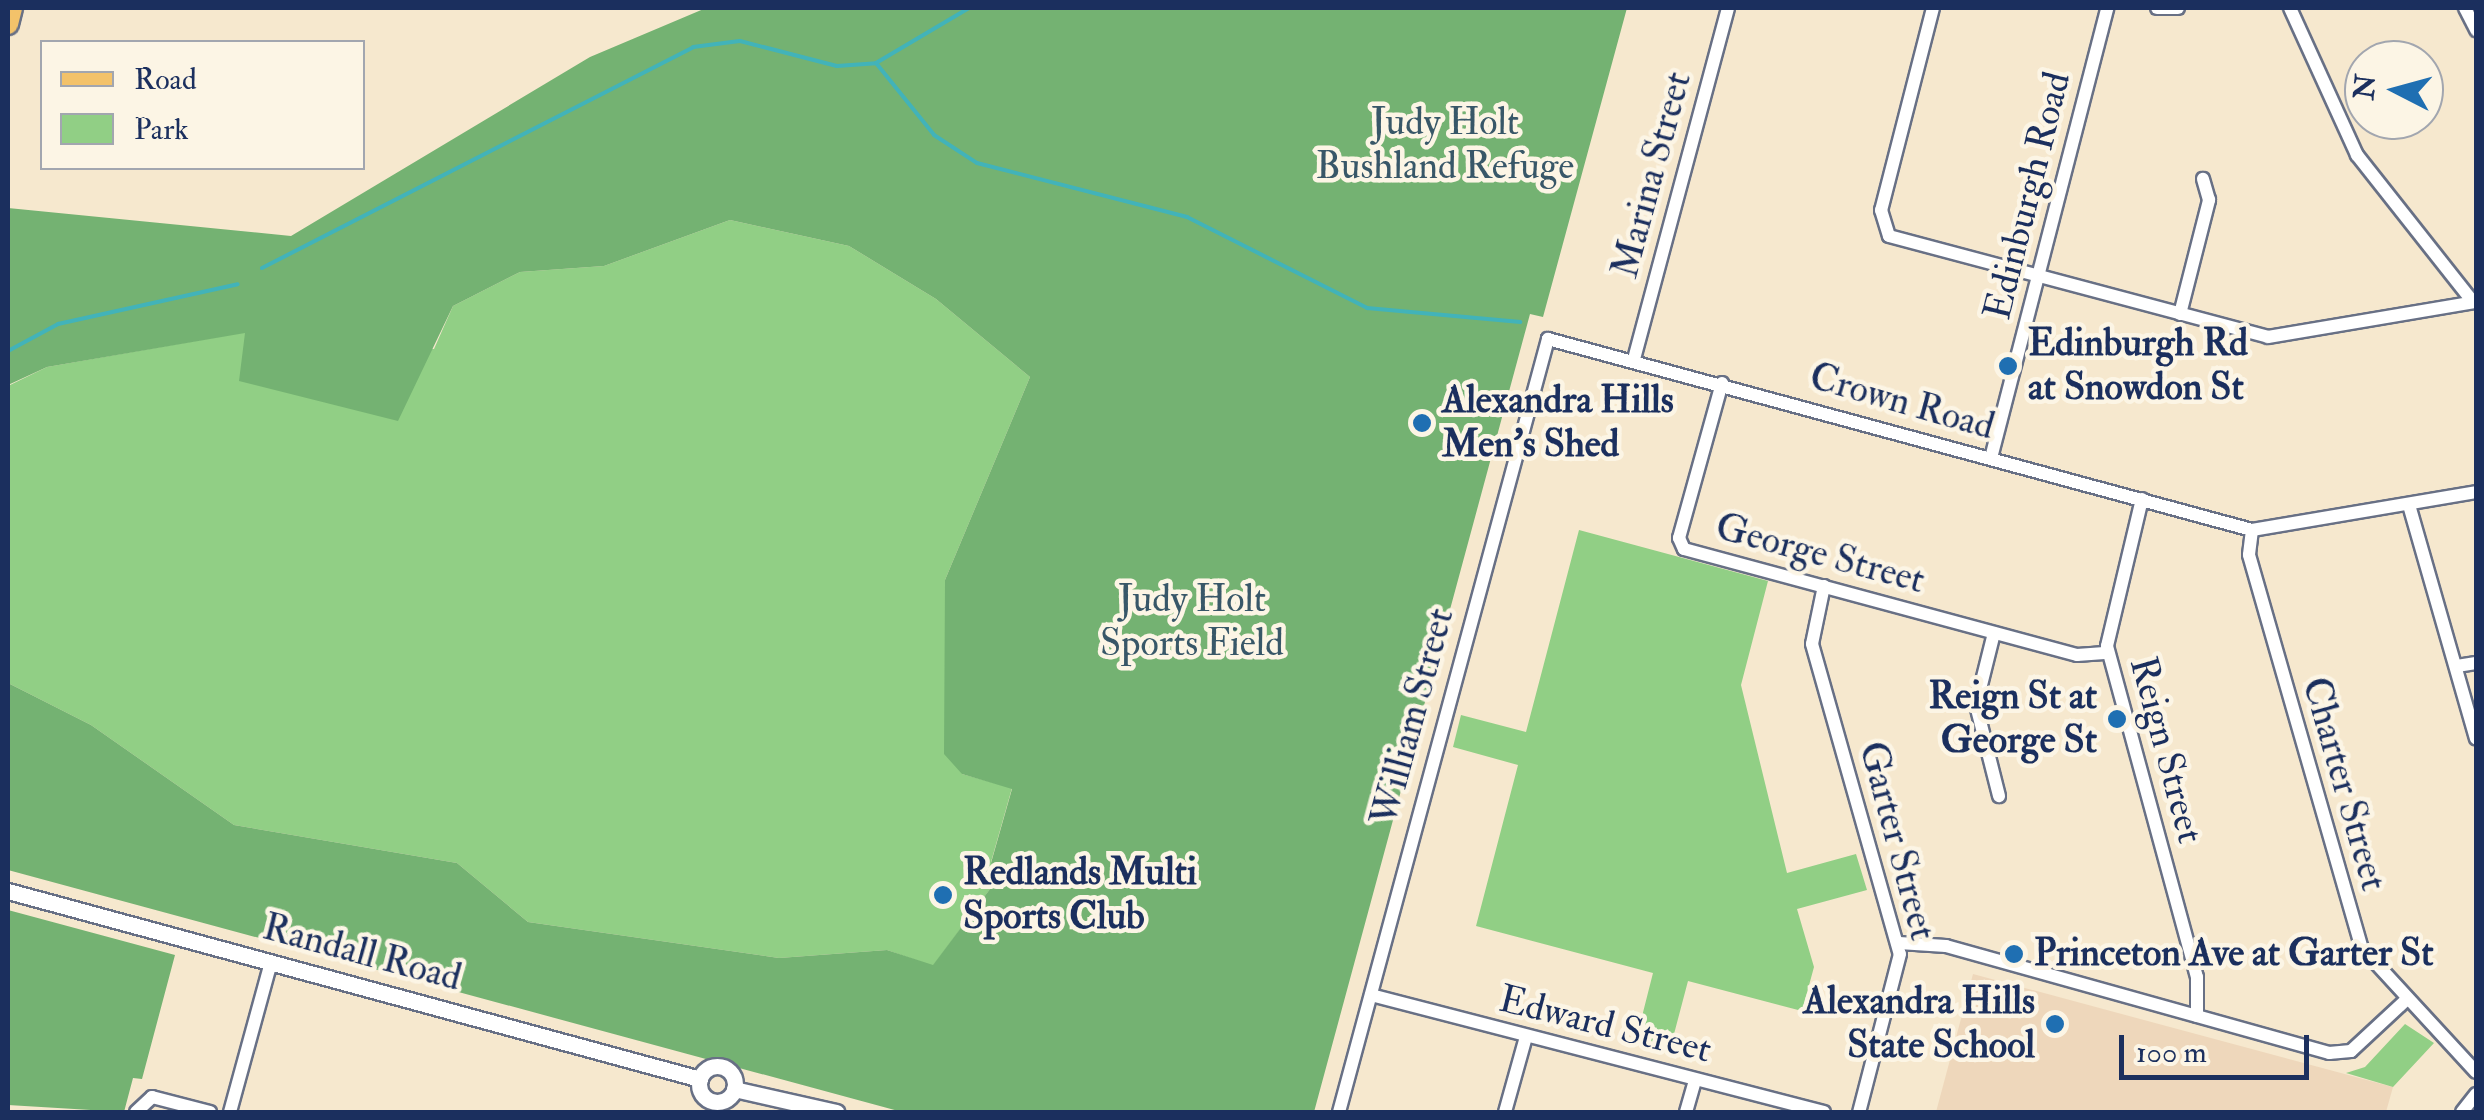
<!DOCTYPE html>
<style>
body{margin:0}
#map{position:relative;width:2484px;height:1120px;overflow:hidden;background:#f6e8ce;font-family:"IM FELL Double Pica",serif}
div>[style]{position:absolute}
.built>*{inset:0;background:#eed7bb}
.green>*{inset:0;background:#91cf85}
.forest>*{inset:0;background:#74b272}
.stream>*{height:4px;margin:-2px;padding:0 2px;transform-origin:2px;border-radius:2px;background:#42b3b9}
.roads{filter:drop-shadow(2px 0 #687085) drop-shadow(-2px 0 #687085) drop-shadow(0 2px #687085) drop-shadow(0 -2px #687085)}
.minor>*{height:12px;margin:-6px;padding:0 6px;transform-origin:6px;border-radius:6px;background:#fff}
.tertiary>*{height:15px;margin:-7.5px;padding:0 7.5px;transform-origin:7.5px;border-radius:7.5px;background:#fff}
.tertiary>.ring{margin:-7.5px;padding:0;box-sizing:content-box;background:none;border:15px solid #fff;border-radius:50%}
.primary>*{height:20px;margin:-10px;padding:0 10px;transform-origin:10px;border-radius:10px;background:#f3c26a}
.dots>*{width:28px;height:28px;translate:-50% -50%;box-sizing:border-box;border:5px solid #fcf5e5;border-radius:50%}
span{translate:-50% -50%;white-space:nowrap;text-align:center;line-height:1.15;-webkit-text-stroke:9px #fcf5e5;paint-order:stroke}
.park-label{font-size:38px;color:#385768}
.street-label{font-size:38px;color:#1b2f5e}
.poi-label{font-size:38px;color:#1b2f5e;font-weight:700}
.left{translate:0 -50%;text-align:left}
.right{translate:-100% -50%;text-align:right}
.frame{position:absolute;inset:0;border:10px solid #1b2f5e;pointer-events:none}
.legend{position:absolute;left:40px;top:40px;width:325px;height:130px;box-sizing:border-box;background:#fcf5e5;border:2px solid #a2a6af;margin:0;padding:12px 18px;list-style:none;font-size:30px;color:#1b2f5e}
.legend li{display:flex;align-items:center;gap:20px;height:50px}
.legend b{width:50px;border:2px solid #a2a6af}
.north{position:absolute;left:2344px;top:40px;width:100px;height:100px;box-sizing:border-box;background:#fcf5e5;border:2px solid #a2a6af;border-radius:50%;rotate:276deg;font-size:28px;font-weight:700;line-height:40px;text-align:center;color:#1b2f5e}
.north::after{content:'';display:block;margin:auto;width:35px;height:45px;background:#1f6fb2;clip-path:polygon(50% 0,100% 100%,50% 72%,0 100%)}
.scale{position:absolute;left:2119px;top:1035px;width:190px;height:45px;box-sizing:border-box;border:5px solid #1b2f5e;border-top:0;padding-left:12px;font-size:30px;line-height:35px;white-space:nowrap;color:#1b2f5e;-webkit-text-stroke:8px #fcf5e5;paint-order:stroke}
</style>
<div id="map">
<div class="built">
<div style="clip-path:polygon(1973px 974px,2393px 1087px,2386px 1112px,1936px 1112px)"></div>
</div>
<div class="green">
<div style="clip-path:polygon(730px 220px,849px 246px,936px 299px,1030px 377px,945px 580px,962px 774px,1012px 788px,991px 862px,999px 877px,933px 966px,887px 950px,779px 958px,528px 922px,457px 863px,234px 825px,91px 725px,8px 683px,8px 386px,47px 367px,246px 332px,434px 349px,453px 306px,520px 272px,604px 266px)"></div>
<div style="clip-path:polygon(1579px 530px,1768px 581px,1741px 685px,1787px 873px,1856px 854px,1867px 890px,1797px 909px,1814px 967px,1802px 1011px,1688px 981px,1669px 1053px,1635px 1044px,1653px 973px,1476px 926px,1518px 765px,1453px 747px,1461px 715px,1526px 732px)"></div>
<div style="clip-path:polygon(2405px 1024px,2434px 1043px,2393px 1087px,2346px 1073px,2365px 1067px)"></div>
</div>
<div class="forest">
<div style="clip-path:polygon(706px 8px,1627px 8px,1543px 317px,1530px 314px,1314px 1112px,902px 1112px,8px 870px,8px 683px,91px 725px,234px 825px,457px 863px,528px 922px,779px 958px,887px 950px,933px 965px,999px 877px,991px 863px,1012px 789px,962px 774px,944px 754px,945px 580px,1030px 377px,936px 299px,849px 246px,730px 220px,604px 266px,520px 272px,453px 306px,398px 421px,239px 381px,245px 333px,47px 367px,8px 385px,8px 208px,291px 236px,590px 57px)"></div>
<div style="clip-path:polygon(8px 910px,175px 955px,142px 1079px,133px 1078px,124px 1112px,8px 1105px)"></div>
</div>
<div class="stream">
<div style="left:876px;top:63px;width:92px;rotate:51.1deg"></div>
<div style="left:934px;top:135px;width:51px;rotate:33.1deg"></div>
<div style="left:977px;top:163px;width:217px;rotate:14.4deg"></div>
<div style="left:1187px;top:217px;width:202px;rotate:26.8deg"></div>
<div style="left:1367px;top:308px;width:154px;rotate:5.2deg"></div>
<div style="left:262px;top:268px;width:484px;rotate:-27.1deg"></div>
<div style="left:693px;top:47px;width:47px;rotate:-7.3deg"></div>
<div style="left:740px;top:41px;width:100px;rotate:14.5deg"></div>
<div style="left:837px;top:66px;width:39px;rotate:-4deg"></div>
<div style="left:876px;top:63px;width:108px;rotate:-30.6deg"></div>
<div style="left:8px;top:351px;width:57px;rotate:-28.4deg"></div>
<div style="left:58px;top:324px;width:184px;rotate:-12.5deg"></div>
</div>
<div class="roads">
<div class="minor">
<div style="left:1933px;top:8px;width:209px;rotate:104.4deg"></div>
<div style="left:1881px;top:210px;width:27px;rotate:73deg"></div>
<div style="left:1889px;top:236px;width:392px;rotate:14.9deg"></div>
<div style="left:2268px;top:337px;width:211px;rotate:-9.6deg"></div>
<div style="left:2157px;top:8px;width:21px"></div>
<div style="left:2290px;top:8px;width:162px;rotate:65.5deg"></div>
<div style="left:2357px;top:155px;width:187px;rotate:51.7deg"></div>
<div style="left:2465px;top:8px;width:25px;rotate:63deg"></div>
<div style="left:2180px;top:314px;width:118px;rotate:-75.7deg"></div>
<div style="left:2209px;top:200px;width:22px;rotate:-106deg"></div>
<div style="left:1634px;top:359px;width:363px;rotate:-75deg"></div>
<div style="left:1722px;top:383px;width:161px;rotate:105.5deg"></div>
<div style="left:1679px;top:538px;width:12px;rotate:66deg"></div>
<div style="left:1684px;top:549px;width:407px;rotate:15.1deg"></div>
<div style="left:2077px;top:655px;width:31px;rotate:-4deg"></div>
<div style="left:1991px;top:458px;width:465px;rotate:-75.5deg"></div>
<div style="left:2142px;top:499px;width:151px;rotate:103.4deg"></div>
<div style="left:2107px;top:646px;width:343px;rotate:74.8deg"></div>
<div style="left:2197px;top:977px;width:39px;rotate:90deg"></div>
<div style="left:2409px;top:505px;width:243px;rotate:74deg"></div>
<div style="left:2252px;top:530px;width:25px;rotate:97deg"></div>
<div style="left:2249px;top:555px;width:409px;rotate:74deg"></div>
<div style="left:2362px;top:948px;width:168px;rotate:47.4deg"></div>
<div style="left:1824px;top:586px;width:59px;rotate:101.7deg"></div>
<div style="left:1812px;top:644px;width:322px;rotate:74.2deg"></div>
<div style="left:1900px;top:954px;width:163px;rotate:104.5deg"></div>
<div style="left:1994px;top:633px;width:74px;rotate:104deg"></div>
<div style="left:1976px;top:705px;width:94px;rotate:75.8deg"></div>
<div style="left:2457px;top:666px;width:19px;rotate:-9deg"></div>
<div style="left:1899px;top:943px;width:47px;rotate:3.7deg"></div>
<div style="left:1946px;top:946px;width:398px;rotate:15.6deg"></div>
<div style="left:2329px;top:1053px;width:22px;rotate:-5deg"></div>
<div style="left:2351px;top:1051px;width:74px;rotate:-42.8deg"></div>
<div style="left:1371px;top:995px;width:468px;rotate:14.5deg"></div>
<div style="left:136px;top:1112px;width:22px;rotate:-43deg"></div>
<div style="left:152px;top:1097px;width:60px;rotate:14.5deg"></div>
<div style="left:230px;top:1112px;width:156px;rotate:-74.7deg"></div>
<div style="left:1339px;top:1112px;width:801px;rotate:-74.87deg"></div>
<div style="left:1548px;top:339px;width:729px;rotate:15.18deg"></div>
<div style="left:2252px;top:530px;width:227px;rotate:-9.6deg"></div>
<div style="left:1505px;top:1112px;width:78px;rotate:-74.4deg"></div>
<div style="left:1686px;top:1112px;width:33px;rotate:-74deg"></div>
<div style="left:2462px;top:1112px;width:23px;rotate:-52deg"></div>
</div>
<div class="tertiary">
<div style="left:8px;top:891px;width:717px;rotate:15.2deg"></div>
<div class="ring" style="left:699px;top:1066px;width:21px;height:21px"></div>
<div style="left:734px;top:1089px;width:105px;rotate:12.7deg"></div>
</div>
<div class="primary">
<div style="left:8px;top:24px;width:16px;rotate:-76deg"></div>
</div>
</div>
<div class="dots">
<div style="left:2008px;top:366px;background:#1f6fb2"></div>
<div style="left:1422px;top:423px;background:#1f6fb2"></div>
<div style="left:2117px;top:719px;background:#1f6fb2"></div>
<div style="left:943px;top:895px;background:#1f6fb2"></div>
<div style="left:2014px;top:954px;background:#1f6fb2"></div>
<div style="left:2055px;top:1024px;background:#1f6fb2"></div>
</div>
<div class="park-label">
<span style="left:1445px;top:145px">Judy Holt<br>Bushland Refuge</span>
<span style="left:1192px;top:622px">Judy Holt<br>Sports Field</span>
</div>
<div class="street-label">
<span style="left:1652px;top:175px;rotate:-75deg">Marina Street</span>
<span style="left:2028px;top:196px;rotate:-76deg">Edinburgh Road</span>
<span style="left:1902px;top:402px;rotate:16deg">Crown Road</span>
<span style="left:1820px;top:554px;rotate:15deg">George Street</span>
<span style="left:1413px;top:717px;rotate:-75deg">William Street</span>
<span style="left:2166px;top:750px;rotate:75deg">Reign Street</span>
<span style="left:2344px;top:784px;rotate:74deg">Charter Street</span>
<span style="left:1897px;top:841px;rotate:75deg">Garter Street</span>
<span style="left:362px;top:953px;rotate:15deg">Randall Road</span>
<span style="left:1605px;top:1025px;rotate:14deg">Edward Street</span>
</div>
<div class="poi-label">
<span class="left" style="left:2028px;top:366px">Edinburgh Rd<br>at Snowdon St</span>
<span class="left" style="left:1442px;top:423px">Alexandra Hills<br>Men's Shed</span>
<span class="right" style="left:2097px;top:719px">Reign St at<br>George St</span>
<span class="left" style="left:963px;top:895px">Redlands Multi<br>Sports Club</span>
<span class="left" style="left:2034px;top:954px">Princeton Ave at Garter St</span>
<span class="right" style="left:2035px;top:1024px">Alexandra Hills<br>State School</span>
</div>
<div class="frame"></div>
<ul class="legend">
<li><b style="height:12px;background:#f3c26a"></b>Road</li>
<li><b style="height:28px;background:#91cf85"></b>Park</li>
</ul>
<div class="north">N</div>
<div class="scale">100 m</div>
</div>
